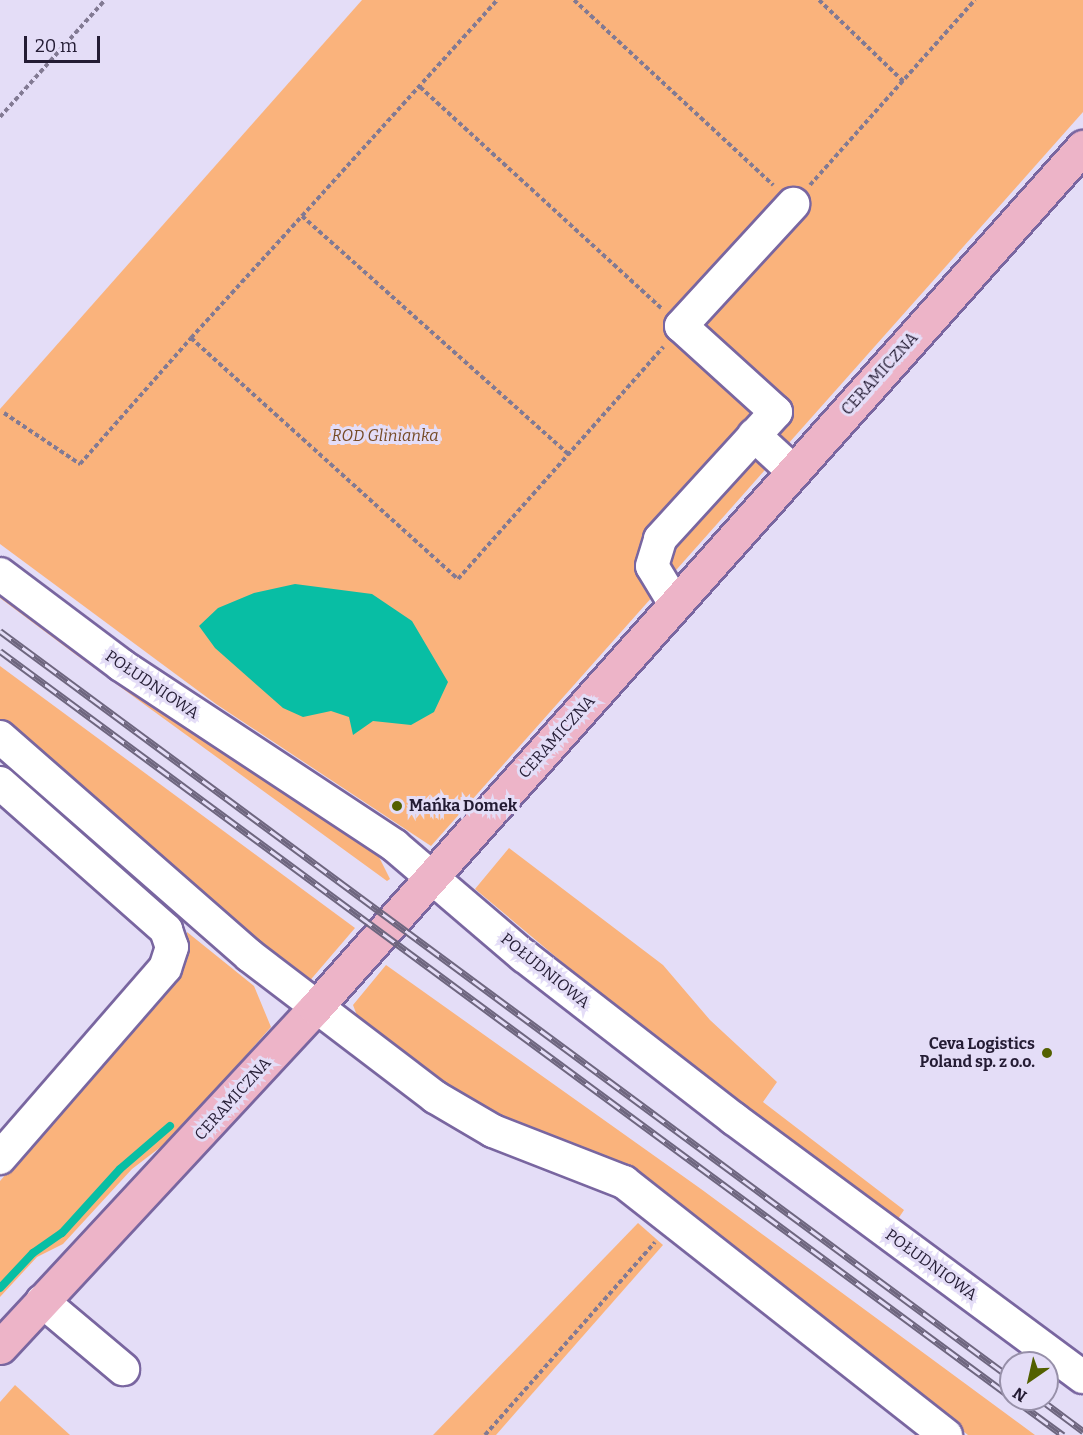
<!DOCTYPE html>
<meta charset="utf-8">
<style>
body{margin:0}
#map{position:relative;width:1083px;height:1435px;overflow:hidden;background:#e4ddf7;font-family:Bitter,serif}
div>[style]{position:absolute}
.green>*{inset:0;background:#fab37c}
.water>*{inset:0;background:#08bea4}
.stream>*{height:8px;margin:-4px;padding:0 4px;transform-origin:4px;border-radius:4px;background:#08bea4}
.path>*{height:4px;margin-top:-2px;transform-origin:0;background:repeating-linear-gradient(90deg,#827a93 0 4.5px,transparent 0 7.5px)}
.roads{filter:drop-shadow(2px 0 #7966a0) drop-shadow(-2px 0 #7966a0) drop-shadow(0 2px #7966a0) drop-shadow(0 -2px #7966a0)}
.minor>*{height:32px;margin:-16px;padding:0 16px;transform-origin:16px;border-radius:16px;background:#fff}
.major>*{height:33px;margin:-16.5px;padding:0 16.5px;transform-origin:16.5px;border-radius:16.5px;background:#edb4c8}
.rail>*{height:7px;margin-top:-3.5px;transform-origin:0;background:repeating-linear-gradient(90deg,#e4ddf7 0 14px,#6e667f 0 28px);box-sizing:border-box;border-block:2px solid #6e667f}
.dots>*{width:16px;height:16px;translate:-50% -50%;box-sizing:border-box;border:3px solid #e4ddf7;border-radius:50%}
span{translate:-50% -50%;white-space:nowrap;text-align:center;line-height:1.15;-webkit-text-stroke:6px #e4ddf7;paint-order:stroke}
.street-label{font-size:16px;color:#241c34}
.park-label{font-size:16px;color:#754a26;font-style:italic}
.poi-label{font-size:16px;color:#241c34;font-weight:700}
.left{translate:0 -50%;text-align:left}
.right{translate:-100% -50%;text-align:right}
.north{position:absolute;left:999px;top:1351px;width:60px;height:60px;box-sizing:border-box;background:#e4ddf7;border:2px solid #9790a9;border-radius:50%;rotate:214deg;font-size:16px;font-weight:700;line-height:24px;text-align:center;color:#241c34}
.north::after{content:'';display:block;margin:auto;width:21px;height:27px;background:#536000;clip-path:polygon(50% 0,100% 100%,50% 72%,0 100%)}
.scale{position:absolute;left:24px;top:36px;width:76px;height:27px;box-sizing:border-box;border:3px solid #241c34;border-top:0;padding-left:8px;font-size:18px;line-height:21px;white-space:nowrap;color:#241c34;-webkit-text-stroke:4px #e4ddf7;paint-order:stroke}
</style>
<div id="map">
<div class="green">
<div style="clip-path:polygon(362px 0,1083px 0,1083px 112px,431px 846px,216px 704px,0 544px,0 409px)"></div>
<div style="clip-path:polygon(0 592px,183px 725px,379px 857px,390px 879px,387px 881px,75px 654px,0 598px)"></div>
<div style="clip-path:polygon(0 666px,355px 928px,307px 984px,250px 941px,0 722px)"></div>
<div style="clip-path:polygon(509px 848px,663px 965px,710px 1020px,777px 1082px,763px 1102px,904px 1210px,896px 1222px,673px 1055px,475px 889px)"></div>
<div style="clip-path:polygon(187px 932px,254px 986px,271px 1027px,175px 1136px,132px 1169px,63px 1244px,37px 1257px,0 1297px,0 1181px,164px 993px,186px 963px)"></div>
<div style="clip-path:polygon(386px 965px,701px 1189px,1035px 1435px,968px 1435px,623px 1169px,464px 1105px,361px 1026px,353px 1005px)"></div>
<div style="clip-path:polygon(638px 1223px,663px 1245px,496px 1435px,433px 1435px)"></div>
<div style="clip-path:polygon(15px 1385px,70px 1435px,0 1435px,0 1402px)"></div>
</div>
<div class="water">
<div style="clip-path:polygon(295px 584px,372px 594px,412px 621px,448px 682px,434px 712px,411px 725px,373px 721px,353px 735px,349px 717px,331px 711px,303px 717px,283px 708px,215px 648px,199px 626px,218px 608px,254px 593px)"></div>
</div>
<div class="stream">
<div style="left:0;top:1288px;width:48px;rotate:-46.7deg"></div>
<div style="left:33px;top:1253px;width:35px;rotate:-35deg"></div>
<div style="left:62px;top:1233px;width:86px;rotate:-47.8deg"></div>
<div style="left:120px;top:1169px;width:66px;rotate:-40.7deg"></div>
</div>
<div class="path">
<div style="left:574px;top:0;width:272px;rotate:42.9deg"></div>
<div style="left:819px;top:0;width:117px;rotate:44deg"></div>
<div style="left:420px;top:87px;width:327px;rotate:42.5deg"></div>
<div style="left:0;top:117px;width:157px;rotate:-48.1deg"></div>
<div style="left:810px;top:185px;width:248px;rotate:-48.3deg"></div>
<div style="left:302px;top:216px;width:291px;rotate:-47.9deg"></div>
<div style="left:191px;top:338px;width:165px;rotate:-47.7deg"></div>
<div style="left:302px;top:216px;width:357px;rotate:41.8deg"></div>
<div style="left:4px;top:413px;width:92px;rotate:33.9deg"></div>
<div style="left:80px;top:464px;width:168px;rotate:-48.6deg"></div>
<div style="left:191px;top:338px;width:360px;rotate:42.1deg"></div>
<div style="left:458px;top:579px;width:310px;rotate:-48.5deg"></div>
<div style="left:485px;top:1435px;width:257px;rotate:-48.6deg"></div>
</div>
<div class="roads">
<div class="minor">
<div style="left:754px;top:435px;width:53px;rotate:42.7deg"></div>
<div style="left:0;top:574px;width:151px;rotate:36.9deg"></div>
<div style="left:121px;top:665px;width:328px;rotate:33.4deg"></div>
<div style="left:395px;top:846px;width:170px;rotate:40.5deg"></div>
<div style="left:524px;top:956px;width:266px;rotate:37.8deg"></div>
<div style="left:734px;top:1119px;width:434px;rotate:36.5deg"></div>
<div style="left:675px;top:604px;width:44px;rotate:-121.2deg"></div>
<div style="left:652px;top:566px;width:28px;rotate:-73deg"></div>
<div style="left:660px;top:539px;width:172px;rotate:-47.6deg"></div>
<div style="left:776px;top:412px;width:128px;rotate:-137.8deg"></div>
<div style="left:681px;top:326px;width:166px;rotate:-47.4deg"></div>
<div style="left:0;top:737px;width:332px;rotate:41.2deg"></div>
<div style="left:250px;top:956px;width:233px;rotate:37.3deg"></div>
<div style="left:435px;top:1097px;width:67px;rotate:30.4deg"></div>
<div style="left:493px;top:1131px;width:141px;rotate:21.3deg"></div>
<div style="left:624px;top:1182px;width:410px;rotate:38.2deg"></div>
<div style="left:0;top:783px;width:222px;rotate:41.5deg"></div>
<div style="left:166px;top:930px;width:18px;rotate:71deg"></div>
<div style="left:172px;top:947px;width:22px;rotate:108deg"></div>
<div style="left:165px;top:968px;width:252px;rotate:131deg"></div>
<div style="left:42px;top:1301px;width:106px;rotate:40deg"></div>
</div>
<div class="major">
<div style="left:0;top:1347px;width:463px;rotate:-47.1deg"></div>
<div style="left:315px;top:1008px;width:1154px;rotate:-48.27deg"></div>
</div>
</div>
<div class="rail">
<div style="left:0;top:631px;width:1257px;rotate:36.46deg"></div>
<div style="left:0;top:651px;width:1256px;rotate:36.42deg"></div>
<div style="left:1014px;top:1399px;width:61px;rotate:36.3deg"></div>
<div style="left:1040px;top:1399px;width:54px;rotate:36.7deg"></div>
</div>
<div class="dots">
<div style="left:397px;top:806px;background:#536000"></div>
<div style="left:1047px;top:1053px;background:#536000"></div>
</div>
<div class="street-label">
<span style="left:880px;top:374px;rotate:-48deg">CERAMICZNA</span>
<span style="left:152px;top:685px;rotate:34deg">POŁUDNIOWA</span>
<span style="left:557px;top:737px;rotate:-48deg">CERAMICZNA</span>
<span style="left:545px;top:971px;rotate:39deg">POŁUDNIOWA</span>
<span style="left:233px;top:1099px;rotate:-48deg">CERAMICZNA</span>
<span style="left:931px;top:1265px;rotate:36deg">POŁUDNIOWA</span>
</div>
<div class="park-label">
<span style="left:385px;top:436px">ROD Glinianka</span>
</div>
<div class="poi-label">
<span class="left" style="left:409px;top:806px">Mańka Domek</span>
<span class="right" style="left:1035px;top:1053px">Ceva Logistics<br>Poland sp. z o.o.</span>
</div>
<div class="north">N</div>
<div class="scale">20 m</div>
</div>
